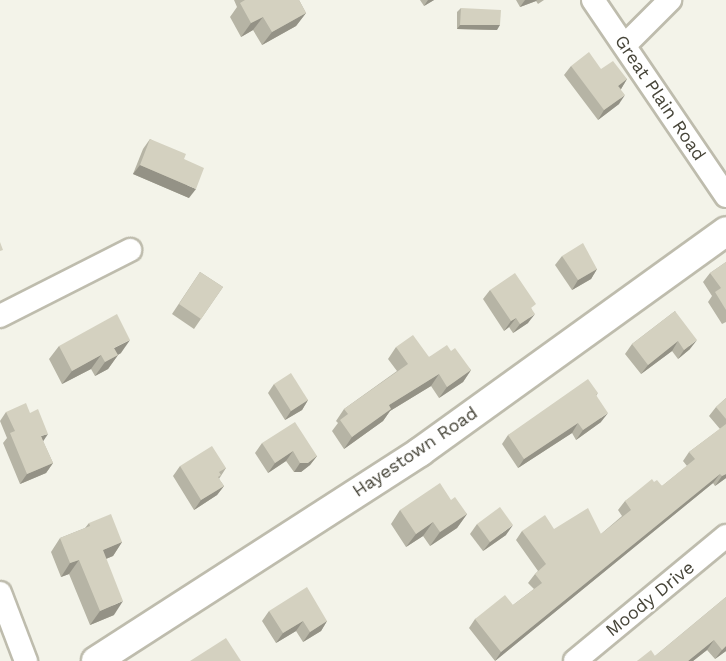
<!DOCTYPE html>
<style>
body{margin:0}
#map{position:relative;width:726px;height:661px;overflow:hidden;background:#f3f3e9;font-family:"Work Sans",sans-serif}
div>[style]{position:absolute}
.roads{filter:drop-shadow(2px 0 #bebcad) drop-shadow(-2px 0 #bebcad) drop-shadow(0 2px #bebcad) drop-shadow(0 -2px #bebcad)}
.minor>*{height:22px;margin:-11px;padding:0 11px;transform-origin:11px;border-radius:11px;background:#fff}
.tertiary>*{height:28px;margin:-14px;padding:0 14px;transform-origin:14px;border-radius:14px;background:#fff}
.wall>*{inset:0;background:#b6b4a5}
.shaded-wall>*{inset:0;background:#949286}
.building>*{inset:0;background:#d4d1c0}
span{translate:-50% -50%;white-space:nowrap;text-align:center;line-height:1.15;-webkit-text-stroke:4.5px #fff;paint-order:stroke}
.street-label{font-size:18px;color:#464438}
</style>
<div id="map">
<div class="roads">
<div class="minor">
<div style="left:593px;top:0;width:237px;rotate:55.8deg"></div>
<div style="left:625px;top:45px;width:64px;rotate:-45deg"></div>
<div style="left:0;top:316px;width:146px;rotate:-26.9deg"></div>
<div style="left:0;top:593px;width:73px;rotate:69.1deg"></div>
<div style="left:575px;top:661px;width:196px;rotate:-39.6deg"></div>
</div>
<div class="tertiary">
<div style="left:96px;top:661px;width:386px;rotate:-32.8deg"></div>
<div style="left:420px;top:452px;width:377px;rotate:-35.8deg"></div>
</div>
</div>
<div class="wall">
<div style="clip-path:polygon(234px 0,299px 0,306px 13px,296px 26px,262px 45px,253px 30px,241px 37px,230px 17px,237px 7px)"></div>
<div style="clip-path:polygon(420px 0,434px 0,424px 6px)"></div>
<div style="clip-path:polygon(516px 0,544px 0,538px 4px,536px 1px,520px 7px)"></div>
<div style="clip-path:polygon(461px 8px,497px 30px,457px 29px,457px 12px)"></div>
<div style="clip-path:polygon(571px 66px,601px 69px,627px 79px,621px 89px,619px 104px,598px 120px,564px 75px)"></div>
<div style="clip-path:polygon(150px 139px,184px 159px,189px 198px,133px 174px,143px 149px)"></div>
<div style="clip-path:polygon(562px 256px,597px 269px,591px 279px,572px 290px,555px 265px)"></div>
<div style="clip-path:polygon(726px 262px,726px 322px,722px 324px,708px 302px,712px 296px,703px 282px,710px 273px)"></div>
<div style="clip-path:polygon(200px 272px,223px 287px,194px 329px,172px 314px)"></div>
<div style="clip-path:polygon(490px 290px,532px 309px,528px 323px,513px 333px,509px 327px,504px 331px,483px 299px)"></div>
<div style="clip-path:polygon(675px 311px,690px 349px,678px 359px,672px 351px,641px 374px,625px 354px,632px 344px)"></div>
<div style="clip-path:polygon(59px 346px,121px 353px,118px 355px,108px 369px,95px 376px,91px 369px,62px 384px,49px 359px)"></div>
<div style="clip-path:polygon(396px 347px,429px 357px,451px 351px,471px 370px,463px 382px,439px 398px,431px 386px,390px 411px,383px 421px,344px 449px,332px 431px,338px 423px,336px 421px,344px 409px,397px 371px,388px 359px)"></div>
<div style="clip-path:polygon(274px 384px,308px 400px,302px 410px,285px 420px,268px 393px)"></div>
<div style="clip-path:polygon(598px 393px,596px 396px,601px 422px,576px 440px,572px 433px,518px 468px,502px 444px,508px 435px)"></div>
<div style="clip-path:polygon(726px 398px,726px 478px,715px 486px,713px 483px,495px 661px,469px 628px,475px 619px,513px 605px,534px 589px,528px 583px,535px 574px,538px 571px,516px 540px,522px 531px,554px 529px,601px 534px,622px 516px,618px 510px,625px 501px,654px 482px,662px 486px,687px 466px,683px 461px,689px 452px,720px 429px,709px 416px,716px 407px)"></div>
<div style="clip-path:polygon(6px 412px,30px 413px,53px 463px,46px 473px,20px 484px,3px 443px,7px 438px,0 421px)"></div>
<div style="clip-path:polygon(262px 443px,317px 456px,310px 465px,301px 472px,294px 472px,286px 461px,268px 473px,255px 453px)"></div>
<div style="clip-path:polygon(180px 466px,226px 468px,219px 479px,224px 486px,217px 495px,194px 510px,173px 476px)"></div>
<div style="clip-path:polygon(451px 500px,467px 514px,457px 528px,430px 546px,423px 536px,406px 547px,391px 524px,400px 510px)"></div>
<div style="clip-path:polygon(89px 523px,122px 542px,113px 556px,106px 559px,114px 615px,90px 625px,69px 574px,61px 577px,51px 552px,60px 538px,85px 528px)"></div>
<div style="clip-path:polygon(477px 524px,506px 535px,483px 551px,470px 534px)"></div>
<div style="clip-path:polygon(726px 597px,726px 651px,715px 659px,707px 650px,693px 661px,637px 661px,655px 656px)"></div>
<div style="clip-path:polygon(269px 611px,327px 621px,321px 631px,303px 642px,296px 631px,276px 643px,262px 621px)"></div>
</div>
<div class="shaded-wall">
<div style="clip-path:polygon(428px 0,434px 0,424px 6px)"></div>
<div style="clip-path:polygon(525px 0,537px 0,536px 1px,520px 7px)"></div>
<div style="clip-path:polygon(306px 13px,296px 26px,262px 45px,272px 32px)"></div>
<div style="clip-path:polygon(263px 17px,253px 30px,241px 37px,251px 23px)"></div>
<div style="clip-path:polygon(460px 25px,500px 25px,497px 30px,457px 29px)"></div>
<div style="clip-path:polygon(627px 79px,621px 89px,618px 86px)"></div>
<div style="clip-path:polygon(625px 95px,619px 104px,598px 120px,604px 110px)"></div>
<div style="clip-path:polygon(140px 165px,196px 189px,189px 198px,133px 174px)"></div>
<div style="clip-path:polygon(597px 269px,591px 279px,572px 290px,578px 280px)"></div>
<div style="clip-path:polygon(535px 314px,528px 323px,513px 333px,520px 324px)"></div>
<div style="clip-path:polygon(516px 318px,509px 327px,504px 331px,511px 321px)"></div>
<div style="clip-path:polygon(130px 340px,121px 353px,105px 362px,114px 348px)"></div>
<div style="clip-path:polygon(697px 340px,690px 349px,678px 359px,684px 350px)"></div>
<div style="clip-path:polygon(678px 341px,672px 351px,641px 374px,648px 365px)"></div>
<div style="clip-path:polygon(101px 355px,91px 369px,62px 384px,72px 371px)"></div>
<div style="clip-path:polygon(118px 355px,108px 369px,95px 376px,105px 362px)"></div>
<div style="clip-path:polygon(471px 370px,463px 382px,439px 398px,447px 387px)"></div>
<div style="clip-path:polygon(439px 374px,431px 386px,390px 411px,383px 421px,344px 449px,352px 437px,389px 405px)"></div>
<div style="clip-path:polygon(308px 400px,302px 410px,285px 420px,291px 411px)"></div>
<div style="clip-path:polygon(608px 413px,601px 422px,576px 440px,583px 430px)"></div>
<div style="clip-path:polygon(578px 423px,572px 433px,518px 468px,524px 459px)"></div>
<div style="clip-path:polygon(48px 434px,42px 443px,41px 436px)"></div>
<div style="clip-path:polygon(293px 451px,286px 461px,268px 473px,275px 463px)"></div>
<div style="clip-path:polygon(317px 456px,310px 465px,301px 472px,294px 472px,300px 463px)"></div>
<div style="clip-path:polygon(53px 463px,46px 473px,20px 484px,27px 474px)"></div>
<div style="clip-path:polygon(720px 474px,713px 483px,495px 661px,501px 652px)"></div>
<div style="clip-path:polygon(726px 474px,726px 478px,715px 486px,722px 476px)"></div>
<div style="clip-path:polygon(224px 486px,217px 495px,194px 510px,201px 500px)"></div>
<div style="clip-path:polygon(467px 514px,457px 528px,430px 546px,440px 532px)"></div>
<div style="clip-path:polygon(433px 522px,423px 536px,406px 547px,416px 534px)"></div>
<div style="clip-path:polygon(513px 525px,506px 535px,483px 551px,490px 542px)"></div>
<div style="clip-path:polygon(122px 542px,113px 556px,93px 564px,103px 550px)"></div>
<div style="clip-path:polygon(79px 560px,69px 574px,61px 577px,70px 563px)"></div>
<div style="clip-path:polygon(123px 601px,114px 615px,90px 625px,100px 611px)"></div>
<div style="clip-path:polygon(303px 621px,296px 631px,276px 643px,283px 633px)"></div>
<div style="clip-path:polygon(327px 621px,321px 631px,303px 642px,310px 632px)"></div>
<div style="clip-path:polygon(714px 640px,707px 650px,693px 661px,688px 661px)"></div>
<div style="clip-path:polygon(726px 646px,726px 651px,715px 659px,722px 650px)"></div>
</div>
<div class="building">
<div style="clip-path:polygon(245px 0,299px 0,306px 13px,272px 32px,263px 17px,251px 23px,240px 3px)"></div>
<div style="clip-path:polygon(461px 8px,501px 10px,500px 25px,460px 25px)"></div>
<div style="clip-path:polygon(589px 52px,601px 69px,613px 61px,627px 79px,618px 86px,625px 95px,604px 110px,571px 66px)"></div>
<div style="clip-path:polygon(150px 139px,186px 154px,184px 159px,204px 168px,196px 189px,140px 165px)"></div>
<div style="clip-path:polygon(0 242px,3px 250px,0 251px)"></div>
<div style="clip-path:polygon(583px 243px,597px 269px,578px 280px,562px 256px)"></div>
<div style="clip-path:polygon(726px 262px,726px 310px,715px 292px,721px 288px,710px 273px)"></div>
<div style="clip-path:polygon(200px 272px,223px 287px,201px 319px,179px 304px)"></div>
<div style="clip-path:polygon(515px 273px,536px 304px,531px 308px,535px 314px,520px 324px,516px 318px,511px 321px,490px 290px)"></div>
<div style="clip-path:polygon(675px 311px,697px 340px,684px 350px,678px 341px,648px 365px,632px 344px)"></div>
<div style="clip-path:polygon(117px 314px,130px 340px,114px 348px,118px 355px,105px 362px,101px 355px,72px 371px,59px 346px)"></div>
<div style="clip-path:polygon(413px 335px,429px 357px,447px 345px,451px 351px,455px 348px,471px 370px,447px 387px,439px 374px,389px 405px,391px 409px,352px 437px,340px 420px,348px 414px,344px 409px,408px 364px,396px 347px)"></div>
<div style="clip-path:polygon(291px 373px,308px 400px,291px 411px,274px 384px)"></div>
<div style="clip-path:polygon(588px 379px,598px 393px,596px 395px,608px 413px,583px 430px,578px 423px,524px 459px,508px 435px)"></div>
<div style="clip-path:polygon(726px 398px,726px 419px,716px 407px)"></div>
<div style="clip-path:polygon(26px 403px,30px 413px,38px 409px,48px 434px,41px 436px,53px 463px,27px 474px,10px 433px,15px 431px,6px 412px)"></div>
<div style="clip-path:polygon(295px 422px,317px 456px,308px 463px,300px 463px,293px 451px,275px 463px,262px 443px)"></div>
<div style="clip-path:polygon(726px 424px,726px 474px,722px 476px,720px 474px,501px 652px,475px 619px,505px 595px,513px 605px,542px 583px,535px 574px,546px 564px,522px 531px,545px 515px,554px 529px,588px 508px,601px 534px,631px 510px,625px 501px,652px 479px,654px 482px,657px 480px,662px 486px,695px 459px,689px 452px)"></div>
<div style="clip-path:polygon(212px 446px,226px 468px,219px 472px,221px 475px,218px 477px,224px 486px,201px 500px,180px 466px)"></div>
<div style="clip-path:polygon(440px 483px,451px 500px,455px 497px,467px 514px,440px 532px,433px 522px,416px 534px,400px 510px)"></div>
<div style="clip-path:polygon(500px 507px,513px 525px,490px 542px,477px 524px)"></div>
<div style="clip-path:polygon(111px 514px,122px 542px,103px 550px,123px 601px,100px 611px,79px 560px,70px 563px,60px 538px,90px 526px,89px 523px)"></div>
<div style="clip-path:polygon(307px 587px,327px 621px,310px 632px,303px 621px,283px 633px,269px 611px)"></div>
<div style="clip-path:polygon(726px 597px,726px 646px,722px 650px,714px 640px,688px 661px,637px 661px,651px 650px,655px 656px)"></div>
<div style="clip-path:polygon(226px 638px,241px 661px,190px 661px)"></div>
</div>
<div class="street-label">
<span style="left:660px;top:98px;rotate:56deg">Great Plain Road</span>
<span style="left:415px;top:452px;rotate:-34deg">Hayestown Road</span>
<span style="left:650px;top:599px;rotate:-39deg">Moody Drive</span>
</div>
</div>
